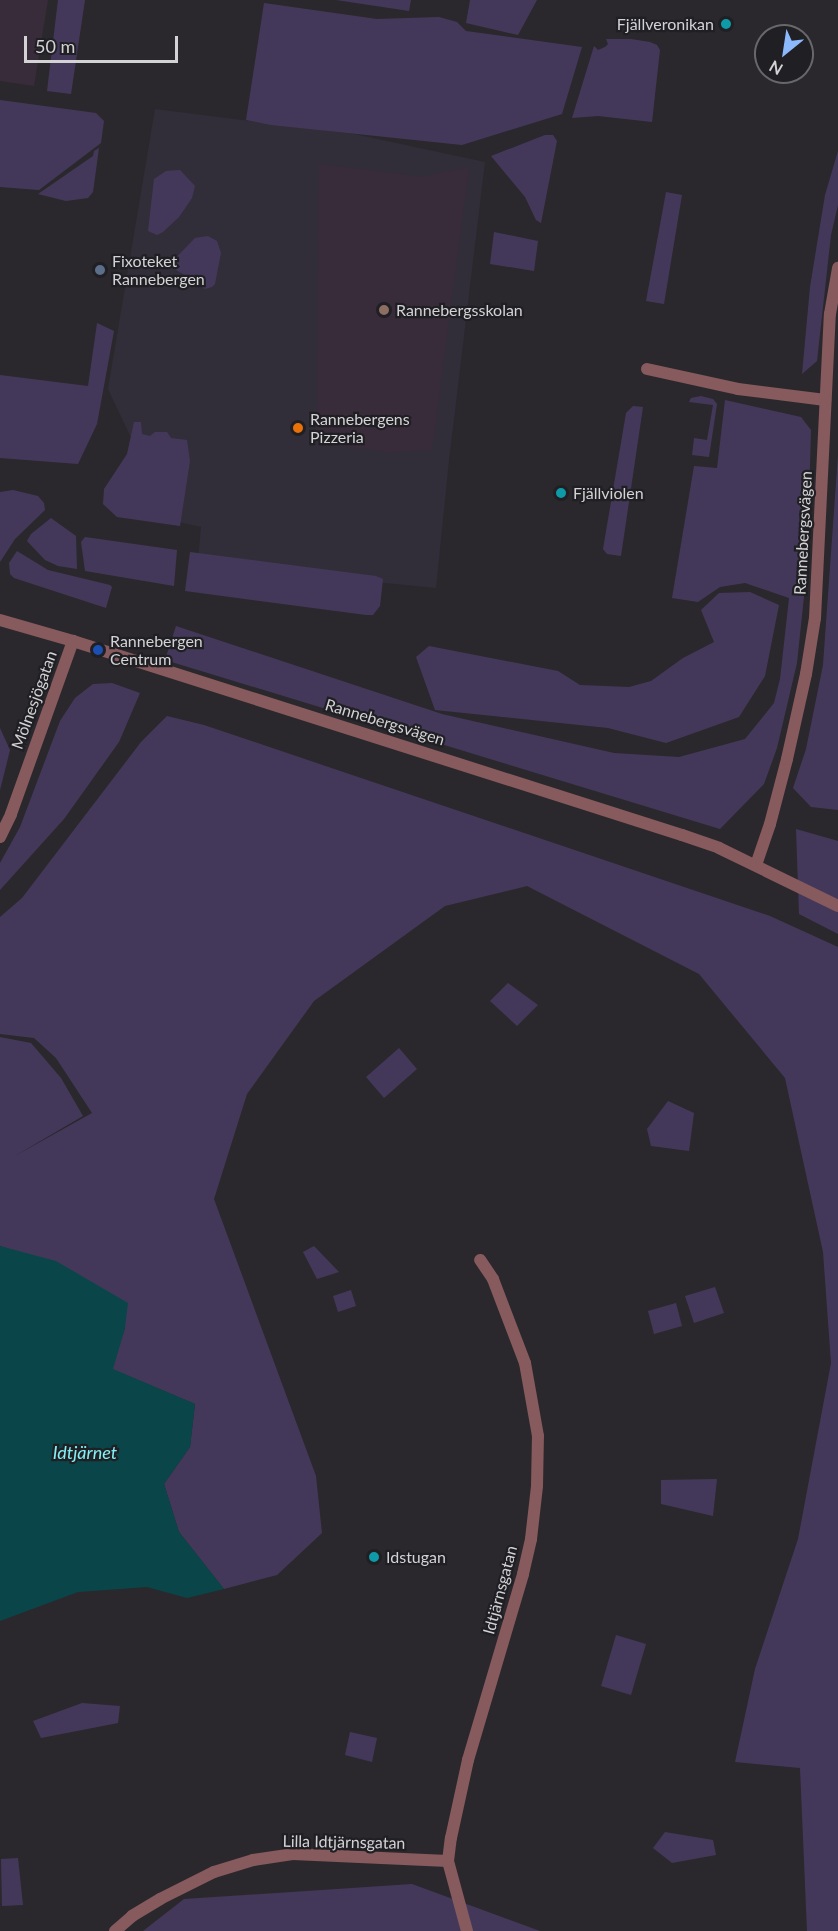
<!DOCTYPE html>
<meta charset="utf-8">
<style>
body{margin:0}
#map{position:relative;width:838px;height:1931px;overflow:hidden;background:#2a282d;font-family:Lato,sans-serif}
div>[style]{position:absolute}
.built>*{inset:0;background:#322e39}
.education>*{inset:0;background:#382c3a}
.green>*{inset:0;background:#44385a}
.water>*{inset:0;background:#0a4649}
.street>*{height:12px;margin:-6px;padding:0 6px;transform-origin:6px;border-radius:6px;background:#875a5d}
.dots>*{width:16px;height:16px;translate:-50% -50%;box-sizing:border-box;border:3px solid #201f23;border-radius:50%}
span{translate:-50% -50%;white-space:nowrap;text-align:center;line-height:1.15;-webkit-text-stroke:4.5px #201f23;paint-order:stroke}
.poi-label{font-size:16px;color:#d3d2d5}
.right{translate:-100% -50%;text-align:right}
.left{translate:0 -50%;text-align:left}
.street-label{font-size:16px;color:#d3d2d5}
.water-label{font-size:18px;color:#82f0f5;font-style:italic}
.north{position:absolute;left:754px;top:24px;width:60px;height:60px;box-sizing:border-box;background:#201f23;border:2px solid #68676a;border-radius:50%;rotate:210deg;font-size:16px;font-weight:700;line-height:24px;text-align:center;color:#d3d2d5}
.north::after{content:'';display:block;margin:auto;width:21px;height:27px;background:#8bb9fc;clip-path:polygon(50% 0,100% 100%,50% 72%,0 100%)}
.scale{position:absolute;left:24px;top:36px;width:154px;height:27px;box-sizing:border-box;border:3px solid #d3d2d5;border-top:0;padding-left:8px;font-size:18px;line-height:21px;white-space:nowrap;color:#d3d2d5;-webkit-text-stroke:4px #201f23;paint-order:stroke}
</style>
<div id="map">
<div class="built">
<div style="clip-path:polygon(155px 109px,354px 134px,485px 162px,449px 460px,436px 588px,325px 577px,198px 560px,201px 527px,170px 520px,108px 389px)"></div>
</div>
<div class="education">
<div style="clip-path:polygon(0 0,48px 0,34px 86px,0 81px)"></div>
<div style="clip-path:polygon(319px 164px,423px 177px,469px 167px,432px 450px,389px 452px,317px 443px)"></div>
</div>
<div class="green">
<div style="clip-path:polygon(58px 0,85px 0,71px 94px,47px 91px)"></div>
<div style="clip-path:polygon(336px 0,411px 0,409px 11px)"></div>
<div style="clip-path:polygon(470px 0,537px 0,518px 35px,466px 23px)"></div>
<div style="clip-path:polygon(264px 3px,377px 19px,439px 17px,457px 22px,466px 31px,582px 47px,562px 114px,462px 145px,271px 125px,246px 120px)"></div>
<div style="clip-path:polygon(606px 39px,631px 39px,650px 42px,657px 45px,660px 50px,652px 122px,598px 116px,572px 118px,594px 46px,598px 50px,605px 47px,608px 44px)"></div>
<div style="clip-path:polygon(0 100px,96px 113px,104px 121px,101px 143px,39px 190px,0 187px)"></div>
<div style="clip-path:polygon(545px 135px,553px 135px,557px 141px,541px 223px,536px 220px,525px 197px,491px 156px)"></div>
<div style="clip-path:polygon(99px 148px,93px 192px,88px 198px,66px 201px,38px 194px,93px 156px,94px 151px)"></div>
<div style="clip-path:polygon(838px 151px,838px 205px,831px 235px,817px 361px,802px 374px,810px 287px,825px 195px)"></div>
<div style="clip-path:polygon(180px 170px,195px 186px,192px 198px,179px 217px,163px 232px,157px 235px,148px 231px,154px 179px,166px 171px)"></div>
<div style="clip-path:polygon(666px 192px,682px 195px,664px 304px,646px 301px)"></div>
<div style="clip-path:polygon(494px 232px,538px 241px,534px 271px,490px 264px)"></div>
<div style="clip-path:polygon(208px 236px,217px 241px,221px 253px,215px 284px,212px 287px,205px 289px,169px 265px,195px 238px)"></div>
<div style="clip-path:polygon(97px 323px,114px 331px,97px 424px,78px 464px,0 458px,0 375px,88px 386px)"></div>
<div style="clip-path:polygon(701px 396px,713px 399px,717px 404px,709px 457px,692px 455px,694px 438px,707px 440px,713px 405px,689px 402px,691px 398px)"></div>
<div style="clip-path:polygon(725px 400px,801px 417px,811px 430px,807px 568px,797px 663px,777px 748px,764px 784px,720px 829px,165px 660px,176px 626px,442px 714px,614px 753px,679px 757px,745px 739px,774px 703px,780px 679px,789px 598px,745px 583px,720px 587px,698px 602px,672px 598px,694px 466px,717px 468px)"></div>
<div style="clip-path:polygon(633px 406px,643px 407px,621px 556px,607px 554px,603px 549px,626px 413px)"></div>
<div style="clip-path:polygon(134px 422px,141px 422px,142px 434px,150px 436px,155px 432px,167px 432px,171px 438px,187px 440px,190px 461px,180px 526px,117px 517px,103px 504px,104px 489px,127px 454px)"></div>
<div style="clip-path:polygon(838px 455px,838px 810px,811px 807px,793px 788px,806px 749px,823px 665px)"></div>
<div style="clip-path:polygon(13px 490px,38px 496px,44px 503px,45px 510px,15px 539px,0 562px,0 492px)"></div>
<div style="clip-path:polygon(51px 518px,76px 536px,77px 569px,58px 566px,45px 560px,27px 541px,31px 534px)"></div>
<div style="clip-path:polygon(85px 537px,177px 550px,174px 586px,85px 571px,81px 542px)"></div>
<div style="clip-path:polygon(17px 551px,48px 570px,110px 585px,112px 587px,106px 608px,14px 578px,10px 574px,9px 563px)"></div>
<div style="clip-path:polygon(190px 552px,376px 576px,383px 579px,380px 606px,373px 615px,366px 615px,185px 591px)"></div>
<div style="clip-path:polygon(750px 592px,779px 605px,765px 676px,739px 717px,666px 743px,608px 728px,435px 710px,416px 657px,429px 646px,558px 671px,580px 685px,629px 687px,651px 681px,683px 658px,714px 642px,701px 610px,719px 593px)"></div>
<div style="clip-path:polygon(112px 683px,140px 693px,119px 742px,64px 819px,0 890px,0 863px,20px 827px,60px 721px,75px 698px,93px 684px)"></div>
<div style="clip-path:polygon(167px 716px,204px 725px,770px 916px,838px 947px,838px 1931px,807px 1931px,800px 1768px,735px 1762px,755px 1669px,798px 1539px,831px 1363px,823px 1252px,785px 1078px,699px 974px,527px 886px,445px 906px,314px 1001px,247px 1094px,214px 1199px,316px 1476px,322px 1533px,277px 1575px,224px 1589px,179px 1532px,164px 1484px,190px 1447px,195px 1404px,112px 1369px,125px 1328px,18px 1252px,0 1246px,0 1037px,31px 1043px,61px 1078px,83px 1116px,13px 1157px,92px 1113px,56px 1058px,34px 1038px,0 1034px,0 917px,22px 898px,141px 742px)"></div>
<div style="clip-path:polygon(0 728px,10px 750px,0 790px)"></div>
<div style="clip-path:polygon(796px 829px,838px 841px,838px 934px,799px 914px)"></div>
<div style="clip-path:polygon(508px 983px,538px 1005px,517px 1026px,490px 1001px)"></div>
<div style="clip-path:polygon(399px 1048px,417px 1069px,384px 1098px,366px 1077px)"></div>
<div style="clip-path:polygon(668px 1101px,694px 1113px,689px 1151px,651px 1146px,647px 1129px)"></div>
<div style="clip-path:polygon(314px 1246px,339px 1272px,317px 1279px,303px 1252px)"></div>
<div style="clip-path:polygon(715px 1287px,724px 1313px,694px 1323px,685px 1296px)"></div>
<div style="clip-path:polygon(351px 1290px,356px 1306px,338px 1312px,333px 1296px)"></div>
<div style="clip-path:polygon(676px 1303px,682px 1326px,654px 1334px,648px 1311px)"></div>
<div style="clip-path:polygon(717px 1479px,713px 1516px,661px 1504px,661px 1480px)"></div>
<div style="clip-path:polygon(616px 1635px,646px 1644px,631px 1695px,601px 1686px)"></div>
<div style="clip-path:polygon(82px 1703px,120px 1706px,118px 1723px,41px 1738px,33px 1721px)"></div>
<div style="clip-path:polygon(350px 1732px,377px 1738px,372px 1762px,345px 1755px)"></div>
<div style="clip-path:polygon(665px 1832px,713px 1840px,716px 1855px,672px 1863px,653px 1848px)"></div>
<div style="clip-path:polygon(18px 1858px,23px 1905px,2px 1906px,1px 1859px)"></div>
<div style="clip-path:polygon(412px 1884px,540px 1931px,143px 1931px,184px 1899px)"></div>
</div>
<div class="water">
<div style="clip-path:polygon(0 1246px,56px 1261px,128px 1303px,125px 1328px,113px 1369px,195px 1404px,190px 1447px,164px 1484px,179px 1532px,224px 1589px,187px 1598px,147px 1587px,78px 1592px,0 1621px)"></div>
</div>
<div class="street">
<div style="left:647px;top:369px;width:93px;rotate:12.4deg"></div>
<div style="left:738px;top:389px;width:88px;rotate:7.2deg"></div>
<div style="left:0;top:620px;width:76px;rotate:16deg"></div>
<div style="left:73px;top:641px;width:639px;rotate:17.67deg"></div>
<div style="left:682px;top:835px;width:39px;rotate:19deg"></div>
<div style="left:719px;top:848px;width:132px;rotate:26deg"></div>
<div style="left:0;top:837px;width:25px;rotate:-64deg"></div>
<div style="left:11px;top:814px;width:184px;rotate:-70.3deg"></div>
<div style="left:756px;top:865px;width:43px;rotate:-71.1deg"></div>
<div style="left:770px;top:824px;width:67px;rotate:-75.3deg"></div>
<div style="left:787px;top:759px;width:87px;rotate:-77.4deg"></div>
<div style="left:806px;top:674px;width:57px;rotate:-80.9deg"></div>
<div style="left:815px;top:618px;width:304px;rotate:-87.2deg"></div>
<div style="left:830px;top:314px;width:47px;rotate:-80.1deg"></div>
<div style="left:115px;top:1931px;width:23px;rotate:-41deg"></div>
<div style="left:132px;top:1916px;width:33px;rotate:-31deg"></div>
<div style="left:160px;top:1899px;width:60px;rotate:-26.6deg"></div>
<div style="left:214px;top:1872px;width:41px;rotate:-17.1deg"></div>
<div style="left:253px;top:1860px;width:40px;rotate:-8.5deg"></div>
<div style="left:293px;top:1854px;width:155px;rotate:2.6deg"></div>
<div style="left:467px;top:1931px;width:73px;rotate:-105.2deg"></div>
<div style="left:448px;top:1861px;width:23px;rotate:-83deg"></div>
<div style="left:451px;top:1838px;width:80px;rotate:-77.7deg"></div>
<div style="left:468px;top:1760px;width:194px;rotate:-73.5deg"></div>
<div style="left:523px;top:1574px;width:36px;rotate:-77deg"></div>
<div style="left:531px;top:1539px;width:53px;rotate:-83.5deg"></div>
<div style="left:537px;top:1486px;width:50px;rotate:-88.9deg"></div>
<div style="left:538px;top:1436px;width:74px;rotate:-100.1deg"></div>
<div style="left:525px;top:1363px;width:90px;rotate:-110.9deg"></div>
<div style="left:493px;top:1279px;width:23px;rotate:-124deg"></div>
</div>
<div class="dots">
<div style="left:726px;top:24px;background:#0f9aa8"></div>
<div style="left:100px;top:270px;background:#5c6f8a"></div>
<div style="left:384px;top:310px;background:#8d6e63"></div>
<div style="left:298px;top:428px;background:#e8710a"></div>
<div style="left:561px;top:493px;background:#0f9aa8"></div>
<div style="left:98px;top:650px;background:#1a4fb4"></div>
<div style="left:374px;top:1557px;background:#0f9aa8"></div>
</div>
<div class="poi-label">
<span class="right" style="left:714px;top:24px">Fjällveronikan</span>
<span class="left" style="left:112px;top:270px">Fixoteket<br>Rannebergen</span>
<span class="left" style="left:396px;top:310px">Rannebergsskolan</span>
<span class="left" style="left:310px;top:428px">Rannebergens<br>Pizzeria</span>
<span class="left" style="left:573px;top:493px">Fjällviolen</span>
<span class="left" style="left:110px;top:650px">Rannebergen<br>Centrum</span>
<span class="left" style="left:386px;top:1557px">Idstugan</span>
</div>
<div class="street-label">
<span style="left:803px;top:533px;rotate:-87deg">Rannebergsvägen</span>
<span style="left:34px;top:700px;rotate:-70deg">Mölnesjögatan</span>
<span style="left:385px;top:722px;rotate:17deg">Rannebergsvägen</span>
<span style="left:500px;top:1590px;rotate:-75deg">Idtjärnsgatan</span>
<span style="left:344px;top:1842px;rotate:1deg">Lilla Idtjärnsgatan</span>
</div>
<div class="water-label">
<span style="left:85px;top:1452px">Idtjärnet</span>
</div>
<div class="north">N</div>
<div class="scale">50 m</div>
</div>
